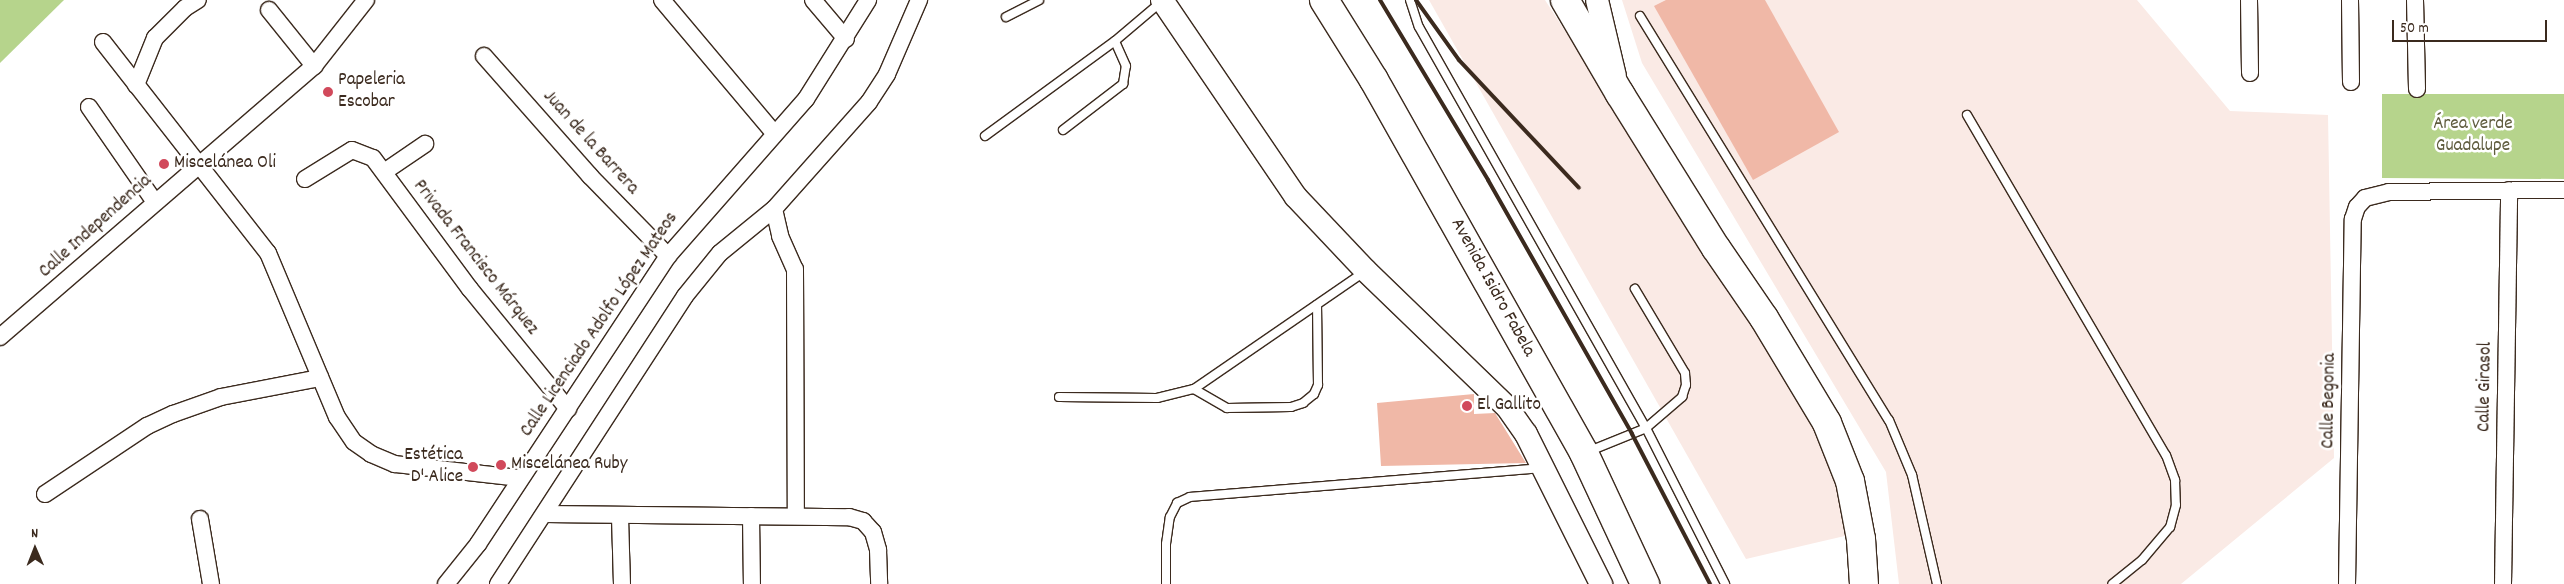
<!DOCTYPE html>
<meta charset="utf-8">
<style>
body{margin:0}
#map{position:relative;width:2564px;height:584px;overflow:hidden;background:#fff;font-family:Dekko,sans-serif}
div>[style]{position:absolute}
.built>*{inset:0;background:#faeae5}
.green>*{inset:0;background:#b6d48c}
.building>*{inset:0;background:#f0b8a7}
.roads{filter:drop-shadow(1px 0 #3b2a1e) drop-shadow(-1px 0 #3b2a1e) drop-shadow(0 1px #3b2a1e) drop-shadow(0 -1px #3b2a1e)}
.lane>*{height:8px;margin:-4px;padding:0 4px;transform-origin:4px;border-radius:4px;background:#fff}
.street>*{height:16px;margin:-8px;padding:0 8px;transform-origin:8px;border-radius:8px;background:#fff}
.secondary>*{height:22px;margin:-11px;padding:0 11px;transform-origin:11px;border-radius:11px;background:#fff}
.highway>*{height:28px;margin:-14px;padding:0 14px;transform-origin:14px;border-radius:14px;background:#fff}
.rail>*{height:4px;margin:-2px;padding:0 2px;transform-origin:2px;border-radius:2px;background:#3b2a1e}
.dots>*{width:14px;height:14px;translate:-50% -50%;box-sizing:border-box;border:2px solid #fff;border-radius:50%}
span{translate:-50% -50%;white-space:nowrap;text-align:center;line-height:1.15;-webkit-text-stroke:5px #fff;paint-order:stroke}
.poi-label{font-size:19px;color:#3b2a1e}
.left{translate:0 -50%;text-align:left}
.right{translate:-100% -50%;text-align:right}
.park-label{font-size:19px;color:#605d3f}
.street-label{font-size:19px;color:#3b2a1e}
.north{position:absolute;left:10px;top:524px;width:50px;height:50px;-webkit-text-stroke:4px #fff;paint-order:stroke;rotate:359deg;font-size:14px;font-weight:700;line-height:20px;text-align:center;color:#3b2a1e}
.north::after{content:'';display:block;margin:auto;width:18px;height:22px;background:#3b2a1e;clip-path:polygon(50% 0,100% 100%,50% 72%,0 100%)}
.scale{position:absolute;left:2392px;top:20px;width:155px;height:22px;box-sizing:border-box;border:2px solid #3b2a1e;border-top:0;padding-left:6px;font-size:15px;line-height:18px;white-space:nowrap;color:#3b2a1e;-webkit-text-stroke:4px #fff;paint-order:stroke}
</style>
<div id="map">
<div class="built">
<div style="clip-path:polygon(1429px 0,1545px 0,1828px 437px,1849px 535px,1746px 559px)"></div>
<div style="clip-path:polygon(1622px 0,2137px 0,2230px 111px,2328px 115px,2334px 458px,2181px 584px,1899px 584px,1886px 472px,1642px 63px)"></div>
</div>
<div class="green">
<div style="clip-path:polygon(0 0,64px 0,0 63px)"></div>
<div style="clip-path:polygon(2382px 94px,2564px 94px,2564px 179px,2382px 178px)"></div>
</div>
<div class="building">
<div style="clip-path:polygon(1666px 0,1765px 0,1839px 132px,1753px 180px,1654px 6px)"></div>
<div style="clip-path:polygon(1474px 394px,1474px 414px,1495px 413px,1526px 463px,1381px 466px,1377px 403px)"></div>
</div>
<div class="roads">
<div class="lane">
<div style="left:1410px;top:0;width:28px;rotate:72deg"></div>
<div style="left:1419px;top:27px;width:461px;rotate:60.5deg"></div>
<div style="left:1646px;top:428px;width:48px;rotate:-40.7deg"></div>
<div style="left:1682px;top:397px;width:13px;rotate:-72deg"></div>
<div style="left:1686px;top:385px;width:12px;rotate:-95deg"></div>
<div style="left:1685px;top:373px;width:98px;rotate:-120.8deg"></div>
<div style="left:1640px;top:16px;width:475px;rotate:58.4deg"></div>
<div style="left:1889px;top:420px;width:60px;rotate:67.3deg"></div>
<div style="left:1912px;top:475px;width:112px;rotate:77.1deg"></div>
<div style="left:1006px;top:17px;width:37px;rotate:-27deg"></div>
<div style="left:1967px;top:115px;width:394px;rotate:59.7deg"></div>
<div style="left:2166px;top:455px;width:27px;rotate:70deg"></div>
<div style="left:2175px;top:480px;width:25px;rotate:88deg"></div>
<div style="left:2176px;top:505px;width:23px;rotate:105deg"></div>
<div style="left:2170px;top:527px;width:43px;rotate:130.3deg"></div>
<div style="left:2142px;top:560px;width:38px;rotate:141deg"></div>
<div style="left:1063px;top:130px;width:76px;rotate:-37.5deg"></div>
<div style="left:1123px;top:84px;width:18px;rotate:-81deg"></div>
<div style="left:1126px;top:66px;width:27px;rotate:-114deg"></div>
<div style="left:985px;top:136px;width:161px;rotate:-36.2deg"></div>
<div style="left:1115px;top:41px;width:60px;rotate:-40.3deg"></div>
<div style="left:1194px;top:389px;width:38px;rotate:30deg"></div>
<div style="left:1227px;top:408px;width:64px;rotate:-0.9deg"></div>
<div style="left:1291px;top:407px;width:13px;rotate:-18deg"></div>
<div style="left:1303px;top:403px;width:14px;rotate:-39deg"></div>
<div style="left:1314px;top:394px;width:10px;rotate:-66deg"></div>
<div style="left:1318px;top:385px;width:80px;rotate:-90.7deg"></div>
<div style="left:1059px;top:397px;width:98px;rotate:0.6deg"></div>
<div style="left:1157px;top:398px;width:38px;rotate:-14deg"></div>
<div style="left:1194px;top:389px;width:206px;rotate:-34.5deg"></div>
<div style="left:1587px;top:452px;width:64px;rotate:-22.1deg"></div>
<div style="left:1646px;top:428px;width:175px;rotate:63.1deg"></div>
<div style="left:1166px;top:584px;width:40px;rotate:-90deg"></div>
<div style="left:1166px;top:544px;width:27px;rotate:-82deg"></div>
<div style="left:1170px;top:517px;width:16px;rotate:-63deg"></div>
<div style="left:1177px;top:503px;width:14px;rotate:-25deg"></div>
<div style="left:1190px;top:497px;width:353px;rotate:-4.7deg"></div>
</div>
<div class="street">
<div style="left:662px;top:0;width:174px;rotate:49.9deg"></div>
<div style="left:813px;top:0;width:51px;rotate:49.8deg"></div>
<div style="left:2249px;top:0;width:73px;rotate:89.2deg"></div>
<div style="left:2350px;top:0;width:82px;rotate:89.3deg"></div>
<div style="left:2415px;top:0;width:89px;rotate:88.7deg"></div>
<div style="left:269px;top:10px;width:72px;rotate:51.2deg"></div>
<div style="left:103px;top:42px;width:268px;rotate:52deg"></div>
<div style="left:268px;top:253px;width:178px;rotate:67.2deg"></div>
<div style="left:337px;top:417px;width:30px;rotate:56deg"></div>
<div style="left:354px;top:442px;width:21px;rotate:35deg"></div>
<div style="left:371px;top:454px;width:26px;rotate:23deg"></div>
<div style="left:395px;top:464px;width:125px;rotate:6.4deg"></div>
<div style="left:484px;top:56px;width:160px;rotate:48.5deg"></div>
<div style="left:590px;top:176px;width:112px;rotate:45.7deg"></div>
<div style="left:136px;top:85px;width:51px;rotate:-68deg"></div>
<div style="left:155px;top:38px;width:42px;rotate:-45deg"></div>
<div style="left:185px;top:8px;width:15px;rotate:-32deg"></div>
<div style="left:89px;top:107px;width:114px;rotate:55.3deg"></div>
<div style="left:384px;top:172px;width:50px;rotate:-34.3deg"></div>
<div style="left:305px;top:179px;width:55px;rotate:-31.7deg"></div>
<div style="left:352px;top:150px;width:22px;rotate:21deg"></div>
<div style="left:373px;top:158px;width:163px;rotate:53.5deg"></div>
<div style="left:470px;top:289px;width:155px;rotate:50.8deg"></div>
<div style="left:774px;top:209px;width:28px;rotate:77deg"></div>
<div style="left:780px;top:236px;width:36px;rotate:66deg"></div>
<div style="left:795px;top:269px;width:246px;rotate:89.8deg"></div>
<div style="left:0;top:337px;width:415px;rotate:-40.8deg"></div>
<div style="left:314px;top:66px;width:84px;rotate:-51.8deg"></div>
<div style="left:45px;top:494px;width:123px;rotate:-33.7deg"></div>
<div style="left:147px;top:426px;width:29px;rotate:-25deg"></div>
<div style="left:173px;top:414px;width:51px;rotate:-19.5deg"></div>
<div style="left:221px;top:397px;width:101px;rotate:-10.9deg"></div>
<div style="left:545px;top:514px;width:304px;rotate:0.6deg"></div>
<div style="left:849px;top:517px;width:15px;rotate:16deg"></div>
<div style="left:863px;top:521px;width:15px;rotate:48deg"></div>
<div style="left:873px;top:532px;width:19px;rotate:74deg"></div>
<div style="left:878px;top:550px;width:34px;rotate:88deg"></div>
<div style="left:751px;top:516px;width:68px;rotate:89.2deg"></div>
<div style="left:620px;top:517px;width:67px;rotate:88.3deg"></div>
<div style="left:200px;top:519px;width:66px;rotate:80.4deg"></div>
<div style="left:446px;top:584px;width:51px;rotate:-51.3deg"></div>
<div style="left:478px;top:544px;width:345px;rotate:-56.6deg"></div>
<div style="left:668px;top:256px;width:209px;rotate:-48.7deg"></div>
<div style="left:806px;top:99px;width:117px;rotate:-57.9deg"></div>
<div style="left:498px;top:584px;width:343px;rotate:-57deg"></div>
<div style="left:685px;top:296px;width:55px;rotate:-50.9deg"></div>
<div style="left:720px;top:253px;width:70px;rotate:-39.2deg"></div>
<div style="left:774px;top:209px;width:143px;rotate:-48.4deg"></div>
<div style="left:869px;top:102px;width:33px;rotate:-57deg"></div>
<div style="left:887px;top:74px;width:81px;rotate:-66.6deg"></div>
<div style="left:2347px;top:584px;width:365px;rotate:-89.1deg"></div>
<div style="left:2353px;top:219px;width:13px;rotate:-72deg"></div>
<div style="left:2357px;top:207px;width:12px;rotate:-48deg"></div>
<div style="left:2365px;top:198px;width:25px;rotate:-14deg"></div>
<div style="left:2389px;top:192px;width:175px;rotate:-0.7deg"></div>
<div style="left:2503px;top:584px;width:394px;rotate:-89.1deg"></div>
</div>
<div class="secondary">
<div style="left:1162px;top:0;width:238px;rotate:55.8deg"></div>
<div style="left:1296px;top:197px;width:100px;rotate:46.6deg"></div>
<div style="left:1365px;top:270px;width:197px;rotate:44deg"></div>
<div style="left:1507px;top:407px;width:33px;rotate:55deg"></div>
<div style="left:1526px;top:434px;width:168px;rotate:63.4deg"></div>
<div style="left:1597px;top:0;width:78px;rotate:76.7deg"></div>
</div>
<div class="highway">
<div style="left:1324px;top:0;width:94px;rotate:58deg"></div>
<div style="left:1374px;top:80px;width:428px;rotate:60.6deg"></div>
<div style="left:1584px;top:453px;width:145px;rotate:65deg"></div>
<div style="left:1565px;top:0;width:109px;rotate:59.7deg"></div>
<div style="left:1620px;top:94px;width:181px;rotate:58.1deg"></div>
<div style="left:1716px;top:248px;width:85px;rotate:55.6deg"></div>
<div style="left:1764px;top:318px;width:122px;rotate:59deg"></div>
<div style="left:1827px;top:423px;width:62px;rotate:68.4deg"></div>
<div style="left:1850px;top:481px;width:59px;rotate:79.3deg"></div>
<div style="left:1861px;top:539px;width:45px;rotate:86.2deg"></div>
</div>
</div>
<div class="rail">
<div style="left:1380px;top:0;width:210px;rotate:59deg"></div>
<div style="left:1488px;top:180px;width:292px;rotate:60.4deg"></div>
<div style="left:1632px;top:434px;width:169px;rotate:62.5deg"></div>
<div style="left:1416px;top:0;width:74px;rotate:54.4deg"></div>
<div style="left:1459px;top:60px;width:175px;rotate:46.8deg"></div>
</div>
<div class="dots">
<div style="left:328px;top:92px;background:#d1495b"></div>
<div style="left:164px;top:164px;background:#d1495b"></div>
<div style="left:1467px;top:406px;background:#d1495b"></div>
<div style="left:501px;top:465px;background:#d1495b"></div>
<div style="left:473px;top:467px;background:#d1495b"></div>
</div>
<div class="poi-label">
<span class="left" style="left:338px;top:92px">Papeleria<br>Escobar</span>
<span class="left" style="left:174px;top:164px">Miscelánea Oli</span>
<span class="left" style="left:1477px;top:406px">El Gallito</span>
<span class="right" style="left:463px;top:467px">Estética<br>D' Alice</span>
<span class="left" style="left:511px;top:465px">Miscelánea Ruby</span>
</div>
<div class="park-label">
<span style="left:2473px;top:136px">Área verde<br>Guadalupe</span>
</div>
<div class="street-label">
<span style="left:590px;top:143px;rotate:48deg">Juan de la Barrera</span>
<span style="left:96px;top:227px;rotate:-42deg">Calle Independencia</span>
<span style="left:475px;top:258px;rotate:52deg">Privada Francisco Márquez</span>
<span style="left:1492px;top:288px;rotate:61deg">Avenida Isidro Fabela</span>
<span style="left:600px;top:325px;rotate:-56deg">Calle Licenciado Adolfo López Mateos</span>
<span style="left:2486px;top:387px;rotate:-89deg">Calle Girasol</span>
<span style="left:2330px;top:401px;rotate:-89deg">Calle Begonia</span>
</div>
<div class="north">N</div>
<div class="scale">50 m</div>
</div>
